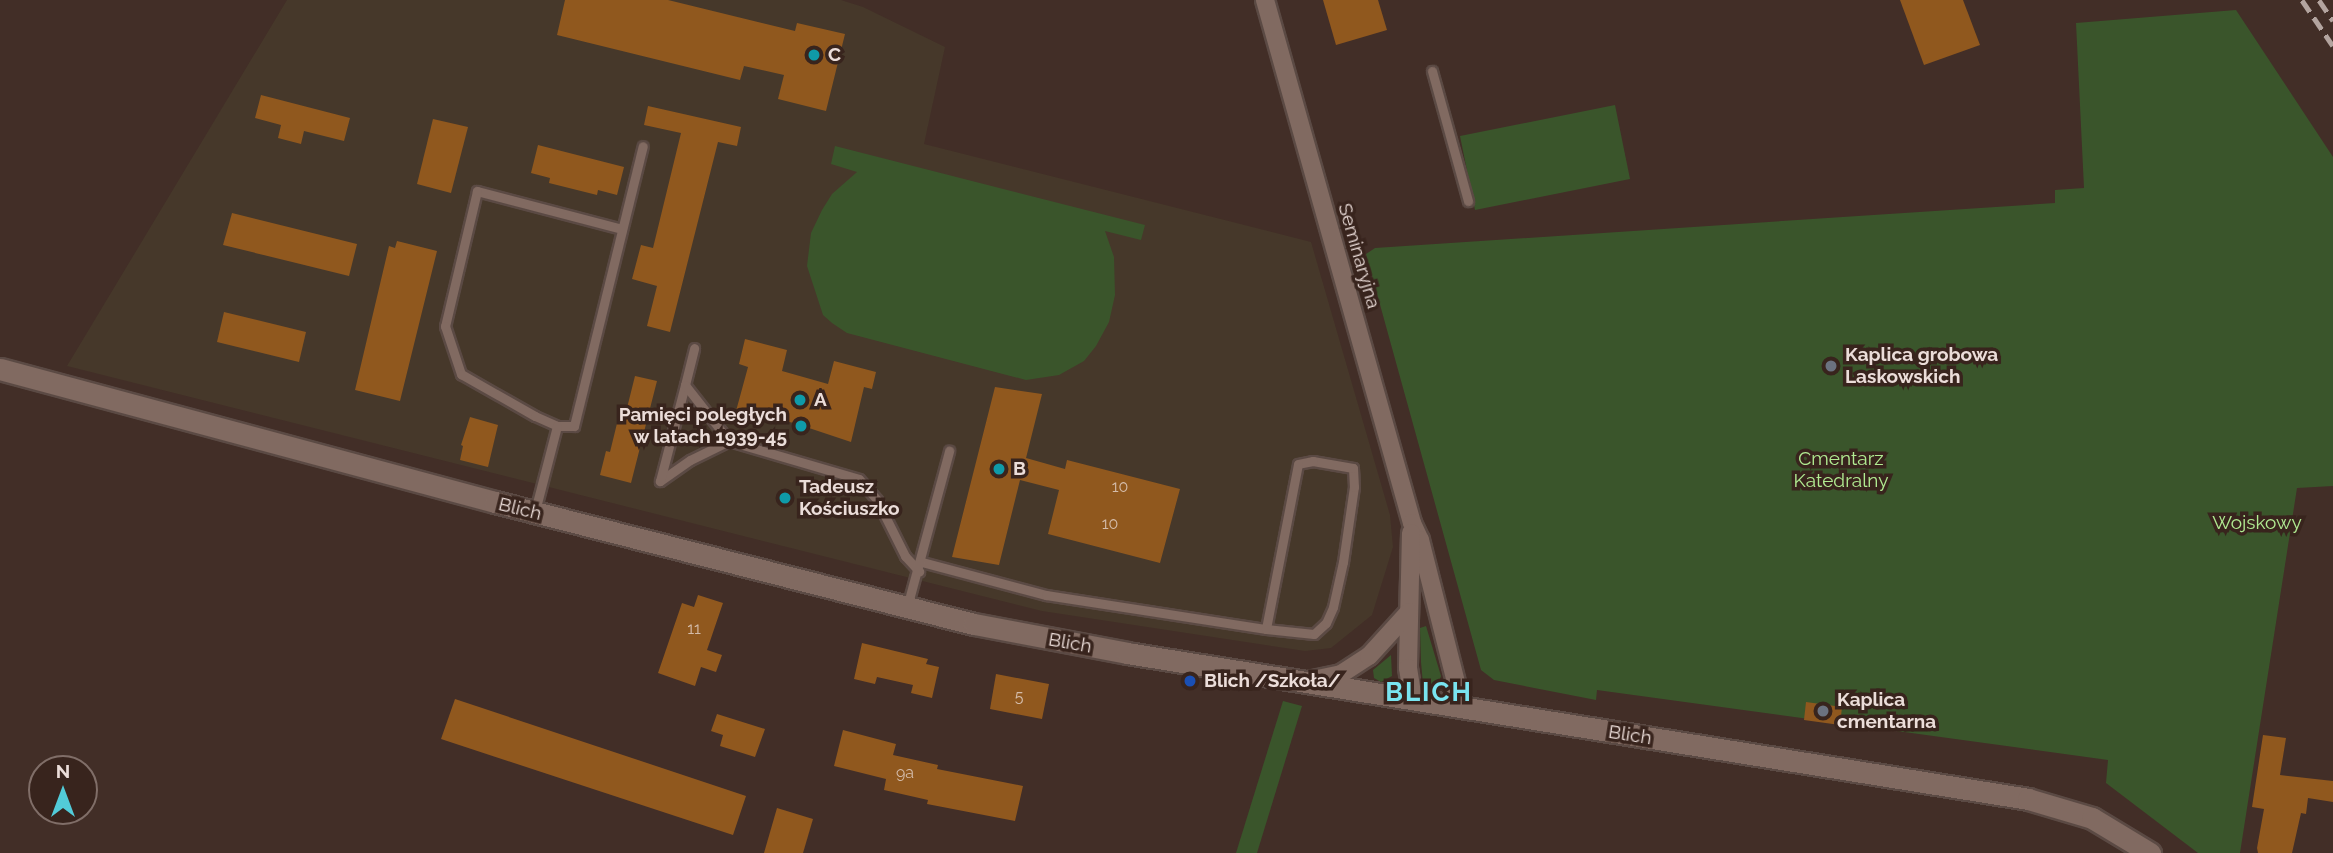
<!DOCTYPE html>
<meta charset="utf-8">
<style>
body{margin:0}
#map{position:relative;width:2333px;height:853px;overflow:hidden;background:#422e27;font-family:Raleway,sans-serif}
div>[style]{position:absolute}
.education>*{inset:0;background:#46382a}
.green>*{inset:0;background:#3a552b}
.building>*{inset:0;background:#90581e}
.roads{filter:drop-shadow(2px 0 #5b4a44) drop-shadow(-2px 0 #5b4a44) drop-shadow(0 2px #5b4a44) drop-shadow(0 -2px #5b4a44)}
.lane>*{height:9px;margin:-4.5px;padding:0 4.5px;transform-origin:4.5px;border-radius:4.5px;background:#816a61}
.street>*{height:18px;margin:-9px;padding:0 9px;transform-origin:9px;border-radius:9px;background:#816a61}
.secondary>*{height:21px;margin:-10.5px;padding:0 10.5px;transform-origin:10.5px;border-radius:10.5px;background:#816a61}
.rail>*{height:5px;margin-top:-2.5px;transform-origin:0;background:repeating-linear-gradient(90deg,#b3a49f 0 14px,transparent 0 21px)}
.dots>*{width:19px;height:19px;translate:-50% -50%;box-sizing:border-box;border:4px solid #38241d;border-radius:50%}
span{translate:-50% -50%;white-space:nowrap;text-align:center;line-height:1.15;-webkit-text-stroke:7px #38241d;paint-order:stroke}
.number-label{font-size:16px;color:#d4bcaa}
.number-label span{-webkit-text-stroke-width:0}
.poi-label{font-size:19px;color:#ebddd9;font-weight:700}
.left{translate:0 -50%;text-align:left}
.right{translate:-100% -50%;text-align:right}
.street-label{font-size:19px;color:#ebddd9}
.park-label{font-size:19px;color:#b1ec92}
.district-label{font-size:26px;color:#79e4f0;font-weight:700;letter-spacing:2px}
.north{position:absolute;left:28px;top:755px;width:70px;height:70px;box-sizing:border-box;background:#38241d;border:2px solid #806e68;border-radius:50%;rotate:0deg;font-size:19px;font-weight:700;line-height:28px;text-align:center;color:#ebddd9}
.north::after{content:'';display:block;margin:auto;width:24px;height:32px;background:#52cbd8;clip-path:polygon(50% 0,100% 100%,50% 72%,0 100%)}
</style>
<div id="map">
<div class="education">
<div style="clip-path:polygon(287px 0,841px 0,863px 7px,945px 47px,924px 144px,1311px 242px,1390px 515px,1393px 547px,1372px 615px,1331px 648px,1305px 651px,1042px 611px,67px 366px)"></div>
</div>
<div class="green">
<div style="clip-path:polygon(2236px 10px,2333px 157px,2333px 486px,2297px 488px,2240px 853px,2198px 853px,2106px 783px,2108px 760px,1597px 690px,1596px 700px,1494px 680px,1481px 670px,1366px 254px,1375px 248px,2055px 203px,2055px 190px,2084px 188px,2076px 23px)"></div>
<div style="clip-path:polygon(1615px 105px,1630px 179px,1475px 210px,1460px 136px)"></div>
<div style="clip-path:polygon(835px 146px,1145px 225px,1141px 240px,1105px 231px,1114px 257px,1115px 295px,1109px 322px,1096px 346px,1084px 361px,1059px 375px,1026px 380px,847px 333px,832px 323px,823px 315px,807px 266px,811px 233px,822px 210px,832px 194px,857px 172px,831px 164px)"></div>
<div style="clip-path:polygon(1426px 626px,1441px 676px,1437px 688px,1431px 690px,1423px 684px,1421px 662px,1420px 628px)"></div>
<div style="clip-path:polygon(1391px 655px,1392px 676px,1381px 682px,1374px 678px,1373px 670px)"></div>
<div style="clip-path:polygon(1283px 701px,1302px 706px,1257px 853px,1236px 853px)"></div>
</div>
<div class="building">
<div style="clip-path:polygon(565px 0,668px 0,795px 31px,797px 23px,845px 34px,826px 111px,778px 99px,784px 75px,744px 66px,740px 80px,557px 35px)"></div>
<div style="clip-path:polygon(1323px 0,1378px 0,1387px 30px,1336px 45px)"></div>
<div style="clip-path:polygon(1900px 0,1963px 0,1980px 45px,1924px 65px)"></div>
<div style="clip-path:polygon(261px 95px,350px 118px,344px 141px,304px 131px,301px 144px,278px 138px,281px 125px,255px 118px)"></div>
<div style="clip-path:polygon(648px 106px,741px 127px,737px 146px,718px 142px,670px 332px,647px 326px,657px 286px,632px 279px,641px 245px,653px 248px,681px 133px,644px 125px)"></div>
<div style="clip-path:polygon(433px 119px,468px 127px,451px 193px,417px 184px)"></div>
<div style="clip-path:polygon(538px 145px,624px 167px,617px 195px,598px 190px,597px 195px,549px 183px,550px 178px,531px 173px)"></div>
<div style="clip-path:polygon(232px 213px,357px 244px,349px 276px,223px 245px)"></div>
<div style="clip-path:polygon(397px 241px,437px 251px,400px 401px,355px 390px,389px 246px,395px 248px)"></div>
<div style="clip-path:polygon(224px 312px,306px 332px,299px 362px,217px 342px)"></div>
<div style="clip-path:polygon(745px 339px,787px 350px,782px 371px,828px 384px,834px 361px,876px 372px,872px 389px,864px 387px,851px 442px,794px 423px,736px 411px,748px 367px,739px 364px)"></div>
<div style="clip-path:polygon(635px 376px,657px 381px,631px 483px,600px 475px,606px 451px,610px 452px,621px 407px,627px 408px)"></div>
<div style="clip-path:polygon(995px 387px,1042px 394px,1026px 458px,1065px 469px,1067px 460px,1180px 489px,1160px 563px,1048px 534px,1059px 490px,1020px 480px,999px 565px,952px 557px)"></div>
<div style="clip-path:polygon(470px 417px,498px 425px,488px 467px,460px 460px,463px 446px,461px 445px)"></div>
<div style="clip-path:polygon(698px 595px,723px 603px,707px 650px,722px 655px,716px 672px,701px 667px,695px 686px,658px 673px,682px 603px,694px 607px)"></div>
<div style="clip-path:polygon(862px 643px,928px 659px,926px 664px,939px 667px,932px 698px,911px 693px,913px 685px,877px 677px,875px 684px,854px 679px)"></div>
<div style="clip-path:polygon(996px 674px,1049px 684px,1042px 719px,990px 709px)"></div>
<div style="clip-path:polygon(455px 699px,746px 796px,733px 835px,441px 739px)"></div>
<div style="clip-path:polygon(1806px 702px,1842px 707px,1840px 725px,1804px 720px)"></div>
<div style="clip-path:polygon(717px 714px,765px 729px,755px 757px,720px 746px,723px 735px,711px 731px)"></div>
<div style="clip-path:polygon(843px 730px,896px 744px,893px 755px,938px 765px,937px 769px,1023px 786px,1015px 821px,927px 804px,928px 800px,884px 790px,886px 779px,834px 766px)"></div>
<div style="clip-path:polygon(2263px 735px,2286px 738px,2280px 775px,2333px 781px,2333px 802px,2308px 798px,2306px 814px,2301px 813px,2292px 853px,2258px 853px,2257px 848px,2264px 809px,2252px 807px)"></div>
<div style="clip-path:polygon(777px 808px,813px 819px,803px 853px,764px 853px)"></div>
</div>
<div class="roads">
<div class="lane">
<div style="left:1432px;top:71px;width:135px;rotate:74.5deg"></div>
<div style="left:622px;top:229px;width:150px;rotate:-165.3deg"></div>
<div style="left:477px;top:191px;width:139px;rotate:103.3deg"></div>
<div style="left:445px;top:326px;width:51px;rotate:71.6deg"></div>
<div style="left:461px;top:374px;width:85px;rotate:29.6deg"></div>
<div style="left:535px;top:416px;width:24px;rotate:24deg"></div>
<div style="left:557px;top:426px;width:17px"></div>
<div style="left:574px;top:426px;width:288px;rotate:-76.2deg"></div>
<div style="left:685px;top:385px;width:38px;rotate:-76deg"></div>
<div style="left:729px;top:441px;width:43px;rotate:154deg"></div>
<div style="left:690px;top:460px;width:37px;rotate:145deg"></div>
<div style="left:660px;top:481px;width:99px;rotate:-75.4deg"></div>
<div style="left:685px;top:385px;width:71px;rotate:51.8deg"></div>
<div style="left:729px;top:441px;width:135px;rotate:16.3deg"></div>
<div style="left:859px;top:479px;width:28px;rotate:49deg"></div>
<div style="left:877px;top:500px;width:63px;rotate:63.4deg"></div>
<div style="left:905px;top:556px;width:21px;rotate:47deg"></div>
<div style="left:535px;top:511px;width:88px;rotate:-75.5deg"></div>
<div style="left:922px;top:562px;width:128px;rotate:14.9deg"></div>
<div style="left:1046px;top:595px;width:223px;rotate:8.8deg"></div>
<div style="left:1266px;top:629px;width:48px;rotate:5.9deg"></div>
<div style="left:1314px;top:634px;width:16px;rotate:-43deg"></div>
<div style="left:1326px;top:623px;width:17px;rotate:-66deg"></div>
<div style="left:1333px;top:607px;width:46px;rotate:-77.5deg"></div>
<div style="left:1343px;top:562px;width:76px;rotate:-81.7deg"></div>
<div style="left:1354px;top:487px;width:19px;rotate:-93deg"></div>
<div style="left:1353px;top:468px;width:41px;rotate:-170.1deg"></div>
<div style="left:1313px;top:461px;width:15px;rotate:169deg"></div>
<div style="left:1298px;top:464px;width:168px;rotate:101deg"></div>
<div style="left:907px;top:607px;width:162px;rotate:-74.9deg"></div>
</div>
<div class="street">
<div style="left:1265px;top:0;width:543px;rotate:74.3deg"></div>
<div style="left:1412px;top:523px;width:19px;rotate:65deg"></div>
<div style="left:1420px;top:540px;width:151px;rotate:75.8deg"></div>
<div style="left:1457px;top:686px;width:20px;rotate:96deg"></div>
<div style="left:1411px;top:533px;width:135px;rotate:91.3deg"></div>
<div style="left:1408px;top:668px;width:32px;rotate:81deg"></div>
<div style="left:1308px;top:681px;width:34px;rotate:-12deg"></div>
<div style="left:1341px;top:674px;width:33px;rotate:-33deg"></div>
<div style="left:1369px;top:656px;width:59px;rotate:-47.7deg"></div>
</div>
<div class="secondary">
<div style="left:0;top:369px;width:513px;rotate:15.04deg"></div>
<div style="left:495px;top:502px;width:494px;rotate:14.3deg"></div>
<div style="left:974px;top:624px;width:156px;rotate:10.7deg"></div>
<div style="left:1127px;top:653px;width:913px;rotate:9.2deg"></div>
<div style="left:2028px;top:799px;width:67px;rotate:16.5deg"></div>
<div style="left:2092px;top:818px;width:68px;rotate:31.1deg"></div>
</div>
</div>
<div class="rail">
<div style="left:2302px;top:0;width:55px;rotate:56deg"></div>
<div style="left:2319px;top:0;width:25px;rotate:56deg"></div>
</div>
<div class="dots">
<div style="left:814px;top:55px;background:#0f9aa8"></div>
<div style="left:1831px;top:366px;background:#6b7280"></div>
<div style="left:800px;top:400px;background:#0f9aa8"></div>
<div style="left:801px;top:426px;background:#0f9aa8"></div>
<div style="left:999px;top:469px;background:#0f9aa8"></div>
<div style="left:785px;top:498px;background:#0f9aa8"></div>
<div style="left:1190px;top:681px;background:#1a4fb4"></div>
<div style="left:1823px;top:711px;background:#6b7280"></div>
</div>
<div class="number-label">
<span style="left:1120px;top:487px">10</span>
<span style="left:1110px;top:524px">10</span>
<span style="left:694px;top:629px">11</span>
<span style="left:1019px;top:697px">5</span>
<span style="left:905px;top:773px">9a</span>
</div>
<div class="poi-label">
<span class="left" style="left:828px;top:55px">C</span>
<span class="left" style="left:1845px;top:366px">Kaplica grobowa<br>Laskowskich</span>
<span class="left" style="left:814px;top:400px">A</span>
<span class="right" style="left:787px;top:426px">Pamięci poległych<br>w latach 1939-45</span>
<span class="left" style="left:1013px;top:469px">B</span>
<span class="left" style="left:799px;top:498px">Tadeusz<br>Kościuszko</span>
<span class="left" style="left:1204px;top:681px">Blich /Szkoła/</span>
<span class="left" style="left:1837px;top:711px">Kaplica<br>cmentarna</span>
</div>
<div class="street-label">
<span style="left:1359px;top:256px;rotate:74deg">Seminaryjna</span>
<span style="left:520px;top:509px;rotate:14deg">Blich</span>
<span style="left:1070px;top:643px;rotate:10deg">Blich</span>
<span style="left:1630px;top:735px;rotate:9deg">Blich</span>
</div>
<div class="park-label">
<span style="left:1841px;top:470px">Cmentarz<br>Katedralny</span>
<span style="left:2257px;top:523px">Wojskowy</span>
</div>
<div class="district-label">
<span style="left:1429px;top:693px">BLICH</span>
</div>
<div class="north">N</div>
</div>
